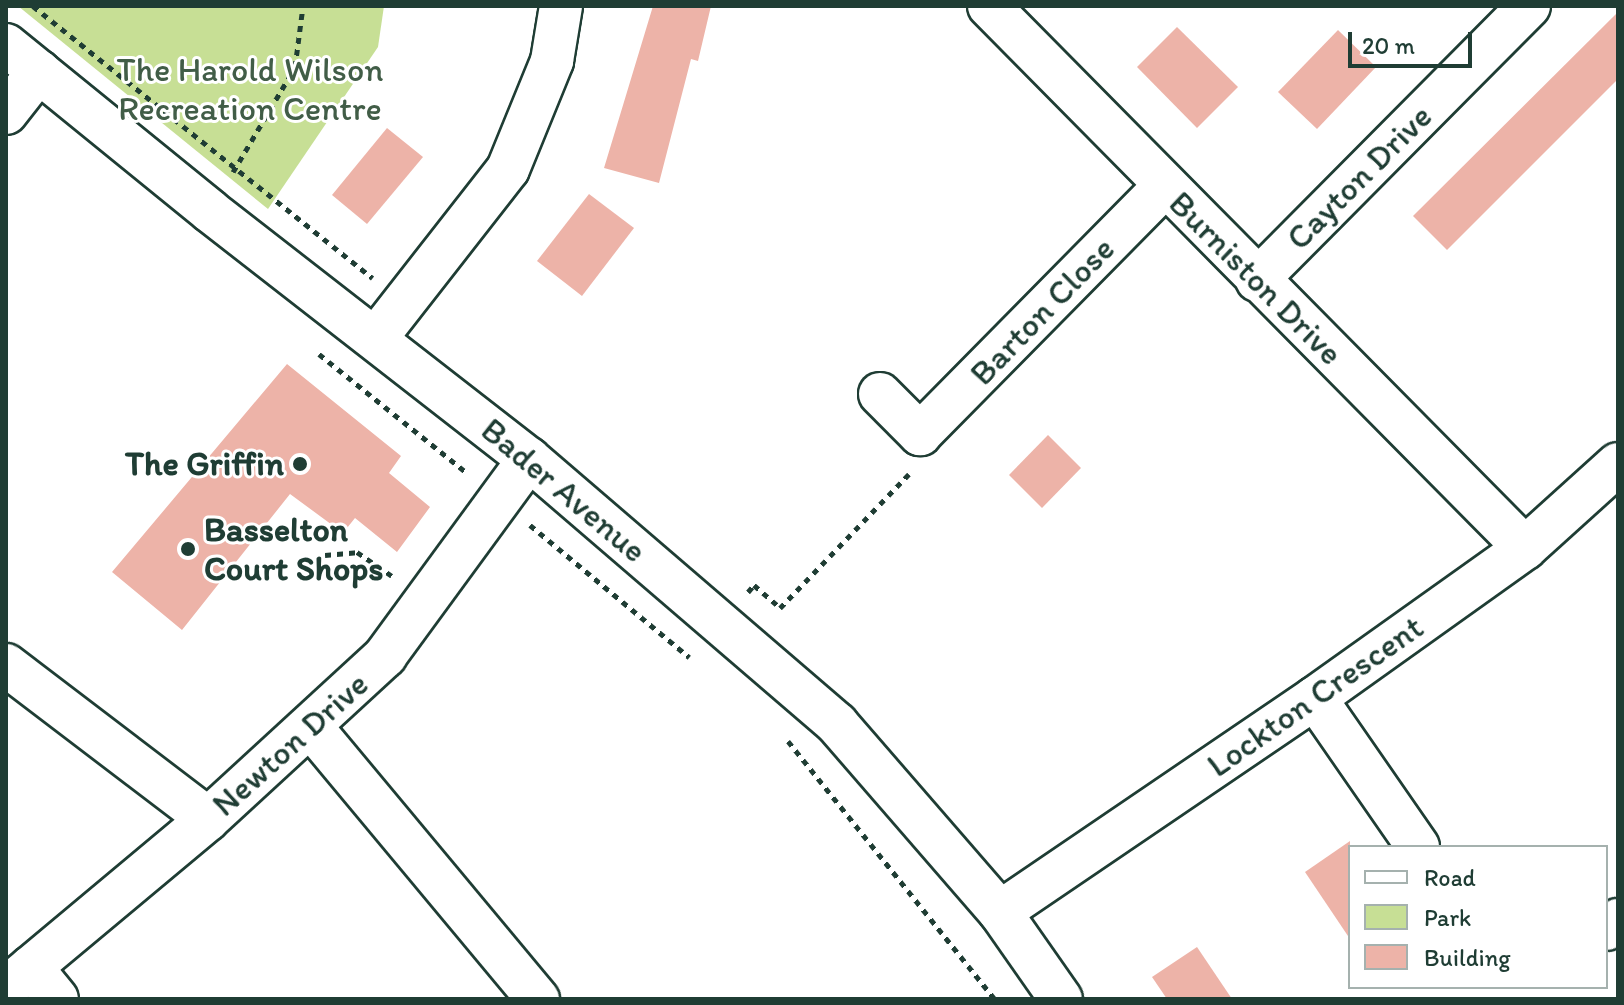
<!DOCTYPE html>
<style>
body{margin:0}
#map{position:relative;width:1624px;height:1005px;overflow:hidden;background:#fff;font-family:Itim,sans-serif}
div>[style]{position:absolute}
.green>*{inset:0;background:#c7df95}
.building>*{inset:0;background:#edb3a8}
.path>*{height:5px;margin-top:-2.5px;transform-origin:0;background:repeating-linear-gradient(90deg,#1f3d34 0 6px,transparent 0 12px)}
.roads{filter:drop-shadow(2px 0 #1f3d34) drop-shadow(-2px 0 #1f3d34) drop-shadow(0 2px #1f3d34) drop-shadow(0 -2px #1f3d34)}
.minor>*{height:42px;margin:-21px;padding:0 21px;transform-origin:21px;border-radius:21px;background:#fff}
.dots>*{width:22px;height:22px;translate:-50% -50%;box-sizing:border-box;border:4px solid #fff;border-radius:50%}
span{translate:-50% -50%;white-space:nowrap;text-align:center;line-height:1.15;-webkit-text-stroke:6px #fff;paint-order:stroke}
.park-label{font-size:34px;color:#415d47}
.street-label{font-size:34px;color:#1f3d34}
.poi-label{font-size:34px;color:#1f3d34;font-weight:700}
.right{translate:-100% -50%;text-align:right}
.left{translate:0 -50%;text-align:left}
.frame{position:absolute;inset:0;border:8px solid #1f3d34;pointer-events:none}
.legend{position:absolute;left:1348px;top:845px;width:260px;height:144px;box-sizing:border-box;background:#fff;border:2px solid #a5b1ae;margin:0;padding:10px 14px;list-style:none;font-size:24px;color:#1f3d34}
.legend li{display:flex;align-items:center;gap:16px;height:40px}
.legend b{width:40px;border:2px solid #a5b1ae}
.scale{position:absolute;left:1348px;top:32px;width:124px;height:36px;box-sizing:border-box;border:4px solid #1f3d34;border-top:0;padding-left:10px;font-size:24px;line-height:28px;white-space:nowrap;color:#1f3d34;-webkit-text-stroke:6px #fff;paint-order:stroke}
</style>
<div id="map">
<div class="green">
<div style="clip-path:polygon(18px 6px,384px 6px,378px 47px,268px 209px)"></div>
</div>
<div class="building">
<div style="clip-path:polygon(653px 6px,711px 6px,698px 61px,691px 59px,659px 183px,604px 168px)"></div>
<div style="clip-path:polygon(1618px 12px,1618px 79px,1447px 250px,1413px 216px)"></div>
<div style="clip-path:polygon(1177px 27px,1238px 87px,1197px 128px,1137px 67px)"></div>
<div style="clip-path:polygon(1338px 30px,1376px 67px,1317px 129px,1278px 92px)"></div>
<div style="clip-path:polygon(387px 128px,423px 157px,367px 224px,332px 195px)"></div>
<div style="clip-path:polygon(589px 194px,634px 228px,582px 296px,537px 261px)"></div>
<div style="clip-path:polygon(287px 364px,401px 456px,389px 473px,430px 507px,397px 552px,355px 518px,343px 533px,290px 494px,182px 630px,112px 572px)"></div>
<div style="clip-path:polygon(1048px 435px,1081px 468px,1042px 508px,1009px 475px)"></div>
<div style="clip-path:polygon(1350px 841px,1350px 939px,1305px 872px)"></div>
<div style="clip-path:polygon(1197px 947px,1232px 999px,1167px 999px,1152px 977px)"></div>
</div>
<div class="path">
<div style="left:33px;top:6px;width:435px;rotate:38.7deg"></div>
<div style="left:233px;top:172px;width:122px;rotate:-59.4deg"></div>
<div style="left:295px;top:67px;width:62px;rotate:-82.5deg"></div>
<div style="left:319px;top:354px;width:190px;rotate:38.8deg"></div>
<div style="left:530px;top:525px;width:207px;rotate:39.7deg"></div>
<div style="left:325px;top:555px;width:32px;rotate:-5deg"></div>
<div style="left:357px;top:552px;width:42px;rotate:34.4deg"></div>
<div style="left:748px;top:592px;width:9px;rotate:-49deg"></div>
<div style="left:754px;top:585px;width:35px;rotate:41deg"></div>
<div style="left:780px;top:608px;width:186px;rotate:-46.1deg"></div>
<div style="left:788px;top:741px;width:331px;rotate:51.3deg"></div>
</div>
<div class="roads">
<div class="minor">
<div style="left:989px;top:6px;width:762px;rotate:45.32deg"></div>
<div style="left:6px;top:45px;width:263px;rotate:39.1deg"></div>
<div style="left:210px;top:211px;width:404px;rotate:37.9deg"></div>
<div style="left:529px;top:459px;width:406px;rotate:40.7deg"></div>
<div style="left:837px;top:724px;width:249px;rotate:49.1deg"></div>
<div style="left:1000px;top:912px;width:106px;rotate:55deg"></div>
<div style="left:6px;top:113px;width:53px;rotate:-51.8deg"></div>
<div style="left:1257px;top:280px;width:386px;rotate:-45.2deg"></div>
<div style="left:376px;top:338px;width:214px;rotate:-52deg"></div>
<div style="left:508px;top:169px;width:117px;rotate:-67.8deg"></div>
<div style="left:552px;top:61px;width:56px;rotate:-80.7deg"></div>
<div style="left:880px;top:394px;width:57px;rotate:45deg"></div>
<div style="left:920px;top:434px;width:347px;rotate:-45.4deg"></div>
<div style="left:6px;top:665px;width:254px;rotate:37.3deg"></div>
<div style="left:1315px;top:698px;width:181px;rotate:55.3deg"></div>
<div style="left:312px;top:728px;width:353px;rotate:50.2deg"></div>
<div style="left:1000px;top:912px;width:381px;rotate:-34.2deg"></div>
<div style="left:1315px;top:698px;width:258px;rotate:-35.5deg"></div>
<div style="left:1525px;top:548px;width:125px;rotate:-42.1deg"></div>
<div style="left:1606px;top:929px;width:15px;rotate:-37deg"></div>
<div style="left:31px;top:967px;width:41px;rotate:50.9deg"></div>
<div style="left:6px;top:988px;width:263px;rotate:-39.9deg"></div>
<div style="left:208px;top:819px;width:241px;rotate:-42.6deg"></div>
<div style="left:385px;top:656px;width:244px;rotate:-53.8deg"></div>
</div>
</div>
<div class="dots">
<div style="left:300px;top:464px;background:#1f3d34"></div>
<div style="left:188px;top:549px;background:#1f3d34"></div>
</div>
<div class="park-label">
<span style="left:250px;top:89px">The Harold Wilson<br>Recreation Centre</span>
</div>
<div class="street-label">
<span style="left:1359px;top:177px;rotate:-45deg">Cayton Drive</span>
<span style="left:1256px;top:278px;rotate:45deg">Burniston Drive</span>
<span style="left:1042px;top:311px;rotate:-46deg">Barton Close</span>
<span style="left:564px;top:490px;rotate:40deg">Bader Avenue</span>
<span style="left:1315px;top:696px;rotate:-35deg">Lockton Crescent</span>
<span style="left:290px;top:744px;rotate:-42deg">Newton Drive</span>
</div>
<div class="poi-label">
<span class="right" style="left:284px;top:464px">The Griffin</span>
<span class="left" style="left:204px;top:549px">Basselton<br>Court Shops</span>
</div>
<div class="frame"></div>
<ul class="legend">
<li><b style="height:10px;background:#fff"></b>Road</li>
<li><b style="height:22px;background:#c7df95"></b>Park</li>
<li><b style="height:22px;background:#edb3a8"></b>Building</li>
</ul>
<div class="scale">20 m</div>
</div>
